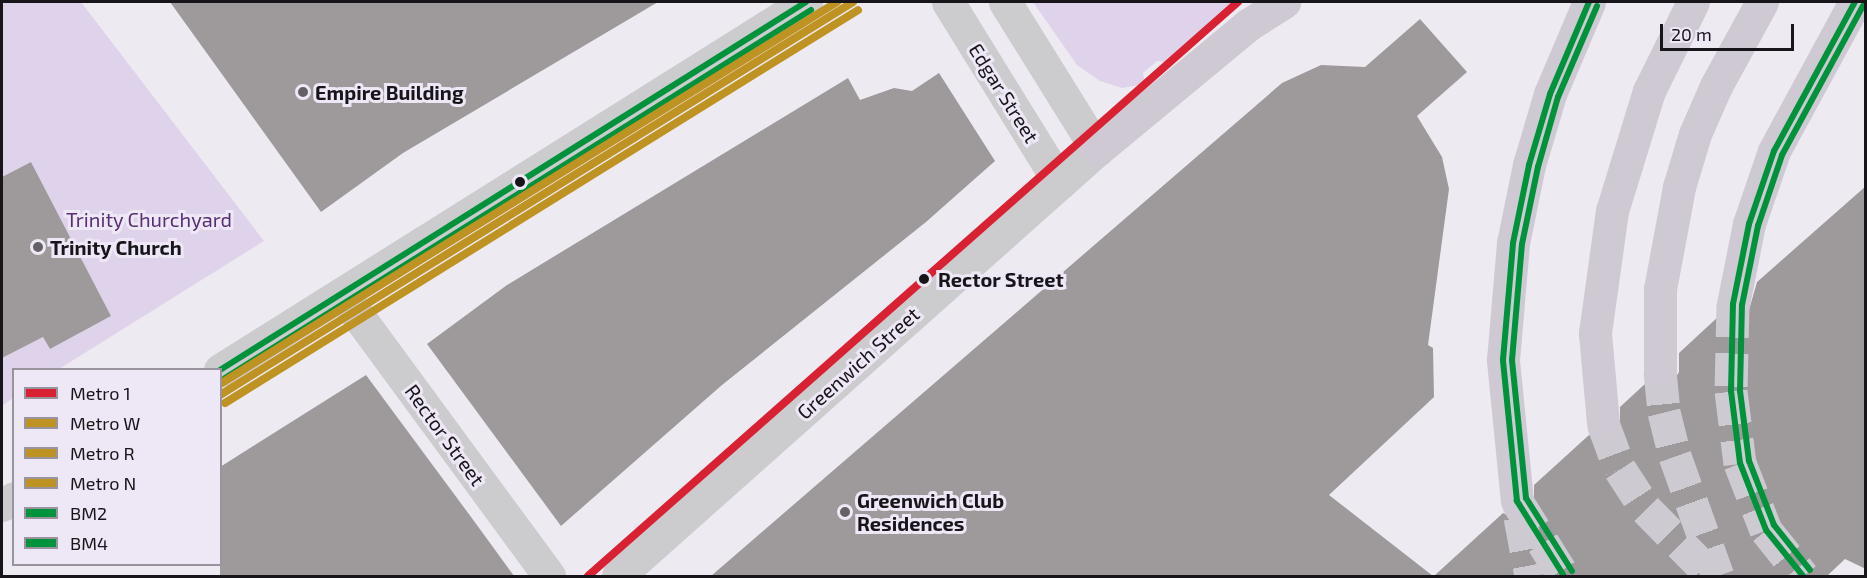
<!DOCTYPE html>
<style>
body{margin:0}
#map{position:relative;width:1867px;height:578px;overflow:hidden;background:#eeeaf2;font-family:"Exo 2",sans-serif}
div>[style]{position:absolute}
.green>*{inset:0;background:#dfd2eb}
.building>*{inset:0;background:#9e9a9c}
.motorway-tunnel>*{height:33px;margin-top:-16.5px;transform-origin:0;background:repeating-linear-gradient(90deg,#cecad2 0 33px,transparent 0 49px)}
.minor>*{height:33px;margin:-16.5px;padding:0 16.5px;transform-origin:16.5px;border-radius:16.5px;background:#cccbce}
.secondary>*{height:33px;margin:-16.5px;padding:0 16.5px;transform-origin:16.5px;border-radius:16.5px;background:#cccbce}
.motorway>*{height:33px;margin:-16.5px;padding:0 16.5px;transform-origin:16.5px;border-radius:16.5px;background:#cec9d2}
.bus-1>*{height:6px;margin:-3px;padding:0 3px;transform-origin:3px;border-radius:3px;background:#00933c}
.bus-2>*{height:6px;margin:-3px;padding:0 3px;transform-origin:3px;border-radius:3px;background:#00933c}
.metro-1>*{height:8px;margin:-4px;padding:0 4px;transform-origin:4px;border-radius:4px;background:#d82233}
.metro-2>*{height:8px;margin:-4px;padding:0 4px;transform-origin:4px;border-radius:4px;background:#be9223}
.metro-3>*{height:8px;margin:-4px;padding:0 4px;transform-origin:4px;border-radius:4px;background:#be9223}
.metro-4>*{height:8px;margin:-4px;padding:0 4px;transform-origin:4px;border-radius:4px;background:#be9223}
.dots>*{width:16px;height:16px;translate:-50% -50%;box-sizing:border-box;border:3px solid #eee7f5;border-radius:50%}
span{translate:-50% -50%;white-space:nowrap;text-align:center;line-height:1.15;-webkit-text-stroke:6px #eee7f5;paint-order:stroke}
.poi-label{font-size:20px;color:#18151a;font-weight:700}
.left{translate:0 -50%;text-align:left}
.street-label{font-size:20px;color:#18151a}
.park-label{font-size:20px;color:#582e74}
.stop-label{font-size:20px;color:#18151a;font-weight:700}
.frame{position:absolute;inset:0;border:3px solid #18151a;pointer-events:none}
.legend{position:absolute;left:12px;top:368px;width:210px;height:198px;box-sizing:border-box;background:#eee7f5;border:2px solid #98939d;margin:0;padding:8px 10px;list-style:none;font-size:18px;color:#18151a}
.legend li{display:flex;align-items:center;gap:12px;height:30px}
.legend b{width:30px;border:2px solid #98939d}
.scale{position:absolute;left:1660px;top:24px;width:134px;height:27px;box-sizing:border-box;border:3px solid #18151a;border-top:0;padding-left:8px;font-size:18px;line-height:21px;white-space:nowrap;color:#18151a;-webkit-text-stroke:4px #eee7f5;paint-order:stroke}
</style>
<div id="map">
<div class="green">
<div style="clip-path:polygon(2px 2px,81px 2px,264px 241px,59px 369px,14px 370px,13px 398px,2px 406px,2px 358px,43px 337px,50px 349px,111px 316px,31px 162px,2px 177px)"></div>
<div style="clip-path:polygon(1033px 2px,1239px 2px,1165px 62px,1157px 61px,1143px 73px,1145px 84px,1122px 88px,1100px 81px,1077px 65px)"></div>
</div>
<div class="building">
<div style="clip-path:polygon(170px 2px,658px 2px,403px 153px,321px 212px)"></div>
<div style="clip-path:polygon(1420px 19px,1467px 72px,1417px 116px,1442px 157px,1449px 189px,1428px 345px,1433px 348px,1434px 397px,1329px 495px,1433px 576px,711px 576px,1282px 83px,1321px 65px,1365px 67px)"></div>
<div style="clip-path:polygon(939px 73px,995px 161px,926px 222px,722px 385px,561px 526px,427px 344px,507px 285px,848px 78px,860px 100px,894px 88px,912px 91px)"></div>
<div style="clip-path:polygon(31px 162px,111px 316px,50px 349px,43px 337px,2px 358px,2px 177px)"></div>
<div style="clip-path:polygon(1866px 186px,1866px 569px,1845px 559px,1827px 576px,1434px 576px,1503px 513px,1518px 520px,1528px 516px,1534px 508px,1534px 485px,1589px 435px,1604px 442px,1614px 438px,1620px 430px,1620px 407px,1646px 383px,1659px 390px,1670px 387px,1679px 372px,1679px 353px,1719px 316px,1730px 322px,1747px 317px,1757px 282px)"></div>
<div style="clip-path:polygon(366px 375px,474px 521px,514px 576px,220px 576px,220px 467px)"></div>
</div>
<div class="motorway-tunnel">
<div style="left:1733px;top:304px;width:87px;rotate:91.3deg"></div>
<div style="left:1731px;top:391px;width:73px;rotate:82.9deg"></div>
<div style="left:1740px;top:463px;width:72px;rotate:68.8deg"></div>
<div style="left:1766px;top:530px;width:59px;rotate:51.2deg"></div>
<div style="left:1660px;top:371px;width:41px;rotate:84.4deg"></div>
<div style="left:1664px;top:412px;width:45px;rotate:76deg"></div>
<div style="left:1675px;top:456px;width:127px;rotate:70.3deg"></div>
<div style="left:1603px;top:423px;width:49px;rotate:69.7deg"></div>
<div style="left:1620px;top:469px;width:48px;rotate:57deg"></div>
<div style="left:1646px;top:509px;width:94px;rotate:45.4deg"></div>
<div style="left:1517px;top:501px;width:89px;rotate:57.9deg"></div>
<div style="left:1520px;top:517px;width:60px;rotate:79.4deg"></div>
</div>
<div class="minor">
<div style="left:948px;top:2px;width:213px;rotate:58.3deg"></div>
<div style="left:342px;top:294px;width:350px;rotate:53.7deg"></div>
<div style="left:618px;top:576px;width:641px;rotate:-41.65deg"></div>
<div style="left:1097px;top:150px;width:174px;rotate:-121.9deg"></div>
</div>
<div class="secondary">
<div style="left:220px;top:370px;width:692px;rotate:-32.13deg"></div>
<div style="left:2px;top:505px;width:14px;rotate:-30deg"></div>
</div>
<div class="motorway">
<div style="left:1097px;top:150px;width:196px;rotate:-39.6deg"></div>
<div style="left:1248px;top:25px;width:43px;rotate:-32.6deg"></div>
<div style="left:1733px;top:304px;width:82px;rotate:-78.7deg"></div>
<div style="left:1749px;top:224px;width:77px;rotate:-71.1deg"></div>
<div style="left:1774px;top:151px;width:170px;rotate:-61.5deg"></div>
<div style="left:1660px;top:371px;width:82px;rotate:-90deg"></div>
<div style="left:1660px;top:289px;width:104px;rotate:-79.4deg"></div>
<div style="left:1679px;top:187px;width:55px;rotate:-73.2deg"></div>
<div style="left:1695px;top:134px;width:52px;rotate:-66.4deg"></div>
<div style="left:1716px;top:86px;width:96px;rotate:-61.3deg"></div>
<div style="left:1603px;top:423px;width:90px;rotate:-95.1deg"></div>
<div style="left:1595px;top:333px;width:123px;rotate:-82.1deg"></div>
<div style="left:1612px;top:211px;width:126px;rotate:-72.9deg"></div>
<div style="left:1649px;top:91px;width:99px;rotate:-63.7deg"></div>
<div style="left:1517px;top:501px;width:142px;rotate:-95.7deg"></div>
<div style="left:1503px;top:360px;width:117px;rotate:-85.1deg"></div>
<div style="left:1513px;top:243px;width:80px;rotate:-78.4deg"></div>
<div style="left:1529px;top:165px;width:74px;rotate:-73.5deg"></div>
<div style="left:1550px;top:94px;width:100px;rotate:-67deg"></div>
</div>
<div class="bus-1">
<div style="left:220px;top:370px;width:692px;rotate:-32.13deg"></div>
<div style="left:1564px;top:576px;width:89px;rotate:-122.1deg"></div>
<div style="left:1517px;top:501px;width:142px;rotate:-95.7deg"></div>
<div style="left:1503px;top:360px;width:117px;rotate:-85.1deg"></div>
<div style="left:1513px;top:243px;width:80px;rotate:-78.4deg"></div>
<div style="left:1529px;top:165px;width:74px;rotate:-73.5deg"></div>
<div style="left:1550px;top:94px;width:100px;rotate:-67deg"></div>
<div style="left:1803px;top:576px;width:59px;rotate:-128.8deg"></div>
<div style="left:1766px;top:530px;width:72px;rotate:-111.2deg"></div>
<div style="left:1740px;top:463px;width:73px;rotate:-97.1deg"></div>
<div style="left:1731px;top:391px;width:87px;rotate:-88.7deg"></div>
<div style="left:1733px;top:304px;width:82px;rotate:-78.7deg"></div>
<div style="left:1749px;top:224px;width:77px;rotate:-71.1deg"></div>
<div style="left:1774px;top:151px;width:170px;rotate:-61.5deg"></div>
</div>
<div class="bus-2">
<div style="left:225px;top:378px;width:692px;rotate:-32.13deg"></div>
<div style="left:1810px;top:570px;width:58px;rotate:-128.7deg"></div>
<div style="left:1774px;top:525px;width:69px;rotate:-111.3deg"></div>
<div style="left:1749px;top:461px;width:71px;rotate:-97.3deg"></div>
<div style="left:1740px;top:391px;width:86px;rotate:-88.7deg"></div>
<div style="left:1742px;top:305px;width:81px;rotate:-78.6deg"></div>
<div style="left:1758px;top:226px;width:75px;rotate:-71.3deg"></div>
<div style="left:1782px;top:155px;width:170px;rotate:-61.5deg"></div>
<div style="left:1572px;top:571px;width:86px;rotate:-122.2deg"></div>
<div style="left:1526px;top:498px;width:139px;rotate:-95.8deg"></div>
<div style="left:1512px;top:360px;width:116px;rotate:-85.1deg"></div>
<div style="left:1522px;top:244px;width:79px;rotate:-78.3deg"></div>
<div style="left:1538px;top:167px;width:73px;rotate:-74.1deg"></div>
<div style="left:1558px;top:97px;width:99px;rotate:-66.8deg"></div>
</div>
<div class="metro-1">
<div style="left:588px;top:576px;width:867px;rotate:-41.45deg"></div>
</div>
<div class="metro-2">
<div style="left:220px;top:395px;width:745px;rotate:-31.83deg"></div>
</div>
<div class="metro-3">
<div style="left:225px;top:403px;width:745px;rotate:-31.83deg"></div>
</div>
<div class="metro-4">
<div style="left:220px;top:384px;width:726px;rotate:-31.76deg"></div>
</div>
<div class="dots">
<div style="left:303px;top:92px;background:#636066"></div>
<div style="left:520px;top:182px;background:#18151a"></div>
<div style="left:38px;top:247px;background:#636066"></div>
<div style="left:924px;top:279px;background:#18151a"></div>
<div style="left:845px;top:512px;background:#636066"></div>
</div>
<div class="poi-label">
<span class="left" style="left:315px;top:92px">Empire Building</span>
<span class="left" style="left:50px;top:247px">Trinity Church</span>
<span class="left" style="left:857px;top:512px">Greenwich Club<br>Residences</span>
</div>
<div class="street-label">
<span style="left:1004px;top:93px;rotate:58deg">Edgar Street</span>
<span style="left:858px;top:363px;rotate:-42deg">Greenwich Street</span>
<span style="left:445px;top:435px;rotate:54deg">Rector Street</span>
</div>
<div class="park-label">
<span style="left:149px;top:219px">Trinity Churchyard</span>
</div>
<div class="stop-label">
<span class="left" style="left:938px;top:279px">Rector Street</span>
</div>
<div class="frame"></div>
<ul class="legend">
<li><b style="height:8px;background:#d82233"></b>Metro 1</li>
<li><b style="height:8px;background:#be9223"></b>Metro W</li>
<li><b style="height:8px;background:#be9223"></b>Metro R</li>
<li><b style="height:8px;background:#be9223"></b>Metro N</li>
<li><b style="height:8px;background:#00933c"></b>BM2</li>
<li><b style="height:8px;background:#00933c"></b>BM4</li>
</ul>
<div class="scale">20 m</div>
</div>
